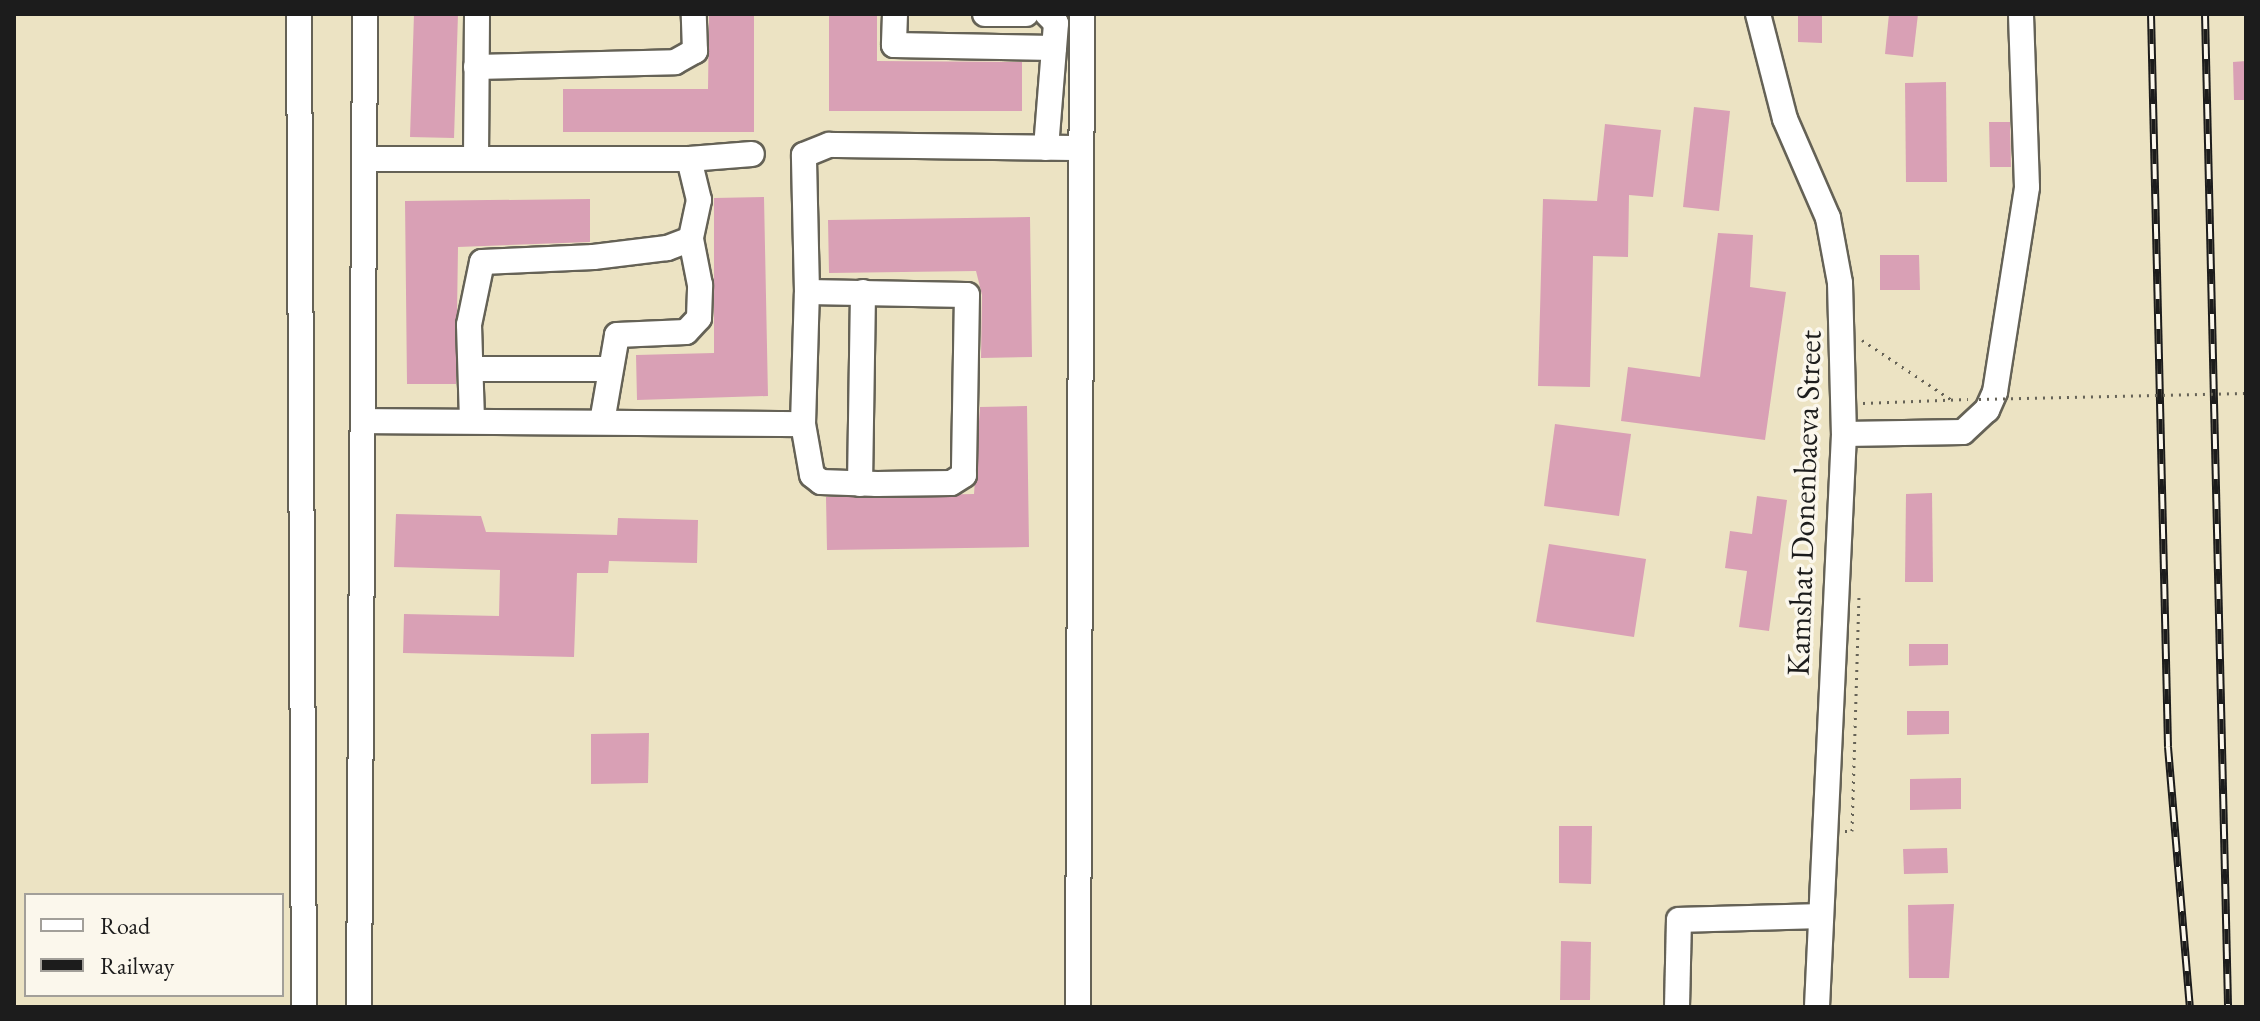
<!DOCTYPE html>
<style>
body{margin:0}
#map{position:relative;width:2260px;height:1021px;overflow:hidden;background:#ece3c3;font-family:"EB Garamond",serif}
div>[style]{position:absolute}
.building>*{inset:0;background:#d9a0b5}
.path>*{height:3px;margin-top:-1.5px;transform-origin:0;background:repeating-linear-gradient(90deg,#656256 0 2px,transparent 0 8px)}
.roads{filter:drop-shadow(2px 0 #656256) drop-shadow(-2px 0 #656256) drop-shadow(0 2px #656256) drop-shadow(0 -2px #656256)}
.minor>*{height:24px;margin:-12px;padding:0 12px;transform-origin:12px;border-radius:12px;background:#fff}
.rail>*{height:8px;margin-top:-4px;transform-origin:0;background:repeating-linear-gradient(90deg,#fbf7ec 0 15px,#1c1c1c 0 30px);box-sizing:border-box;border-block:2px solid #1c1c1c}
.path-bridge>*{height:3px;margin-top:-1.5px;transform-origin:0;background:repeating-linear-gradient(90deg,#656256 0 2px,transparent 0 8px)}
span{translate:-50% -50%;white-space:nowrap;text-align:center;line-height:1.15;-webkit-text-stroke:7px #fbf7ec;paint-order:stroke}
.street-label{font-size:32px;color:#1c1c1c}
.frame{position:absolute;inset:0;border:16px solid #1c1c1c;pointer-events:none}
.legend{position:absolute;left:24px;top:893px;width:260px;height:104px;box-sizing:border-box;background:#fbf7ec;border:2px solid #a29f99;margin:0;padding:10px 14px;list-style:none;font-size:24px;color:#1c1c1c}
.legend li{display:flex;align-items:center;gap:16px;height:40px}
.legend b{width:40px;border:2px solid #a29f99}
</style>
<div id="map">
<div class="building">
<div style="clip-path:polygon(414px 14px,458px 14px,454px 138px,410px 137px)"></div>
<div style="clip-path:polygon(709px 14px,754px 14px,754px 132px,563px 132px,563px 89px,708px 89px)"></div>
<div style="clip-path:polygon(829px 14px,877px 14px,877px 61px,1022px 62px,1022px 111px,829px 111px)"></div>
<div style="clip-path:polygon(1798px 14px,1822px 14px,1822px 43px,1798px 42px)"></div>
<div style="clip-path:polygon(1889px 14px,1918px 14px,1913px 57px,1885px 54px)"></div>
<div style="clip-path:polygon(2246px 61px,2246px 100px,2234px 100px,2233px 62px)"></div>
<div style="clip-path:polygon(1946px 82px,1947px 182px,1906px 182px,1905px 83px)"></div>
<div style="clip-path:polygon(1694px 107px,1730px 111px,1719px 211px,1683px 207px)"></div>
<div style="clip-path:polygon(1989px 122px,2010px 122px,2011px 167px,1990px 167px)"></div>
<div style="clip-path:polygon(1605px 124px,1661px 130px,1653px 197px,1629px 195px,1628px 257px,1593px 256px,1590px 387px,1538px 386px,1543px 199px,1597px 201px)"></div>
<div style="clip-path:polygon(764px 197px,768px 396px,637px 400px,636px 355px,714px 353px,714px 198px)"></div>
<div style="clip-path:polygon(590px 199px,590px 242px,458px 247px,456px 384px,407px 384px,405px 201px)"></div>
<div style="clip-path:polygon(1030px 217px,1032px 357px,981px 358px,982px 295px,976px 271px,829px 273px,828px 220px)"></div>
<div style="clip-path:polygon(1718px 233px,1753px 235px,1750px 287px,1786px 292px,1765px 440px,1621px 421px,1628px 367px,1700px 377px)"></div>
<div style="clip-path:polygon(1880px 255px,1919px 255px,1920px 290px,1880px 290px)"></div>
<div style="clip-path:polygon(1027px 406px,1029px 547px,827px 550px,826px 497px,974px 494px,980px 407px)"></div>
<div style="clip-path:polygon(1555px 424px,1631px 434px,1619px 516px,1544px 506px)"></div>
<div style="clip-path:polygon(1932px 493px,1933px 582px,1905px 582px,1906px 494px)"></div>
<div style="clip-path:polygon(1757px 496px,1787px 500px,1769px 631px,1739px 627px,1747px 571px,1725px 568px,1730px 531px,1752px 534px)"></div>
<div style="clip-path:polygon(396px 514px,481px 516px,486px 532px,617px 535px,618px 518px,698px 520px,697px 563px,609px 561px,608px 573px,577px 573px,574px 657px,403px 653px,404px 614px,499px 616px,500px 570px,394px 567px)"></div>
<div style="clip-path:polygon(1549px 544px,1646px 559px,1634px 637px,1536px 622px)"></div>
<div style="clip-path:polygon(1909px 644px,1948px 644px,1948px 665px,1909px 666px)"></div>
<div style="clip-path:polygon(1907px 711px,1949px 711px,1949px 734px,1907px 735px)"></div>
<div style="clip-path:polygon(649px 733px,648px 783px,591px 784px,591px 734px)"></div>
<div style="clip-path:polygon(1961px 778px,1961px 809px,1910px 810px,1910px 779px)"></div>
<div style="clip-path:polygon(1559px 826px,1592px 826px,1591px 884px,1559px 883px)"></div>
<div style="clip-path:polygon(1947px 848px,1948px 873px,1904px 874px,1903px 849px)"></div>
<div style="clip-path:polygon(1954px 904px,1949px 978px,1909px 978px,1908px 905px)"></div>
<div style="clip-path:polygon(1561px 941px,1591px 942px,1590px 1000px,1560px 1000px)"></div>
</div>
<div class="path">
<div style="left:1862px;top:340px;width:108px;rotate:33.7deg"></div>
<div style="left:1863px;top:403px;width:105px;rotate:-2.2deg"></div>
<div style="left:1845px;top:831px;width:7px"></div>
<div style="left:1852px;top:831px;width:236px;rotate:-88.3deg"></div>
</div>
<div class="roads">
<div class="minor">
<div style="left:299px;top:14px;width:993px;rotate:89.71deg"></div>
<div style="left:895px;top:14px;width:31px;rotate:92deg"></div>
<div style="left:894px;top:45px;width:160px;rotate:1.1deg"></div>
<div style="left:985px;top:14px;width:41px"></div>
<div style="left:1758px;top:14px;width:108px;rotate:75.6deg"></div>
<div style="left:1785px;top:119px;width:108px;rotate:66.5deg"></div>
<div style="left:1828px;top:218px;width:66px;rotate:79.5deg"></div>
<div style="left:1840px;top:283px;width:151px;rotate:88.5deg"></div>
<div style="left:1844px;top:434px;width:574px;rotate:92.7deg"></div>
<div style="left:476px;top:67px;width:199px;rotate:-1.4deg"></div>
<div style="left:675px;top:62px;width:23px;rotate:-29deg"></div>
<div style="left:695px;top:51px;width:37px;rotate:-92deg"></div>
<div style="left:1046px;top:148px;width:125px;rotate:-85.4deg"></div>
<div style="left:1056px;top:23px;width:13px;rotate:-135deg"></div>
<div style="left:367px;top:159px;width:322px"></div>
<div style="left:689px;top:159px;width:42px;rotate:76.3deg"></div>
<div style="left:699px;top:200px;width:40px;rotate:102deg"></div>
<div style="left:691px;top:239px;width:26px;rotate:159deg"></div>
<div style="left:667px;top:248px;width:74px;rotate:173deg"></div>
<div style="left:594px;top:257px;width:112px;rotate:177.4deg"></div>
<div style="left:482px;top:262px;width:64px;rotate:101.7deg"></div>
<div style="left:469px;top:325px;width:96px;rotate:88.2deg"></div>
<div style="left:476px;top:159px;width:145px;rotate:-89.6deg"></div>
<div style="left:689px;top:159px;width:63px;rotate:-4.5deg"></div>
<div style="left:807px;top:292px;width:160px;rotate:1.1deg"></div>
<div style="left:967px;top:295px;width:180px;rotate:91deg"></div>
<div style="left:964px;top:475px;width:15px;rotate:148deg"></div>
<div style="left:951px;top:483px;width:74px;rotate:179.2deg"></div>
<div style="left:877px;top:484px;width:56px;rotate:-178deg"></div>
<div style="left:821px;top:482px;width:11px;rotate:-142deg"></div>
<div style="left:812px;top:475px;width:52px;rotate:-100deg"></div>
<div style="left:803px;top:424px;width:132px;rotate:-88.3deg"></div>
<div style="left:807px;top:292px;width:137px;rotate:-91.3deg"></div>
<div style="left:804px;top:155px;width:27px;rotate:-22deg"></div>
<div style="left:829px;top:145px;width:252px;rotate:0.7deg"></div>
<div style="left:472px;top:369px;width:136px"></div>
<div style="left:364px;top:421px;width:439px;rotate:0.4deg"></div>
<div style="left:602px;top:422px;width:88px;rotate:-80.2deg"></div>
<div style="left:617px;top:335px;width:69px;rotate:-2.5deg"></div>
<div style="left:686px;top:332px;width:19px;rotate:-47deg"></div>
<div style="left:699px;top:318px;width:33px;rotate:-88deg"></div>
<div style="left:700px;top:285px;width:47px;rotate:-101.1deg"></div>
<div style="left:1844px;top:434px;width:119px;rotate:-1deg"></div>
<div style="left:1963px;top:432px;width:33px;rotate:-43deg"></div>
<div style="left:1987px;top:410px;width:20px;rotate:-66deg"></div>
<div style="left:1995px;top:392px;width:207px;rotate:-81.1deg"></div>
<div style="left:2027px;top:187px;width:173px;rotate:-92deg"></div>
<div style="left:860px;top:484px;width:192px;rotate:-89.1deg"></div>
<div style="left:359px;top:1007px;width:993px;rotate:-89.65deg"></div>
<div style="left:1078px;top:1007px;width:993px;rotate:-89.77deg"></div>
<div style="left:1677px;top:1007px;width:87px;rotate:-88.7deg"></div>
<div style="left:1679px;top:920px;width:141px;rotate:-1.6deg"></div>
</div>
</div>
<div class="rail">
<div style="left:2151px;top:14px;width:733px;rotate:88.67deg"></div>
<div style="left:2168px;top:747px;width:261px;rotate:85.2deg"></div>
<div style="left:2205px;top:14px;width:993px;rotate:88.67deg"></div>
</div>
<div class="path-bridge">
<div style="left:1979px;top:399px;width:267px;rotate:-1.3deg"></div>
</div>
<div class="street-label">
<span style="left:1804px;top:503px;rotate:-88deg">Kamshat Donenbaeva Street</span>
</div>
<div class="frame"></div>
<ul class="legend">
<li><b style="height:10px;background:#fff"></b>Road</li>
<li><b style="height:10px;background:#1c1c1c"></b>Railway</li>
</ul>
</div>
